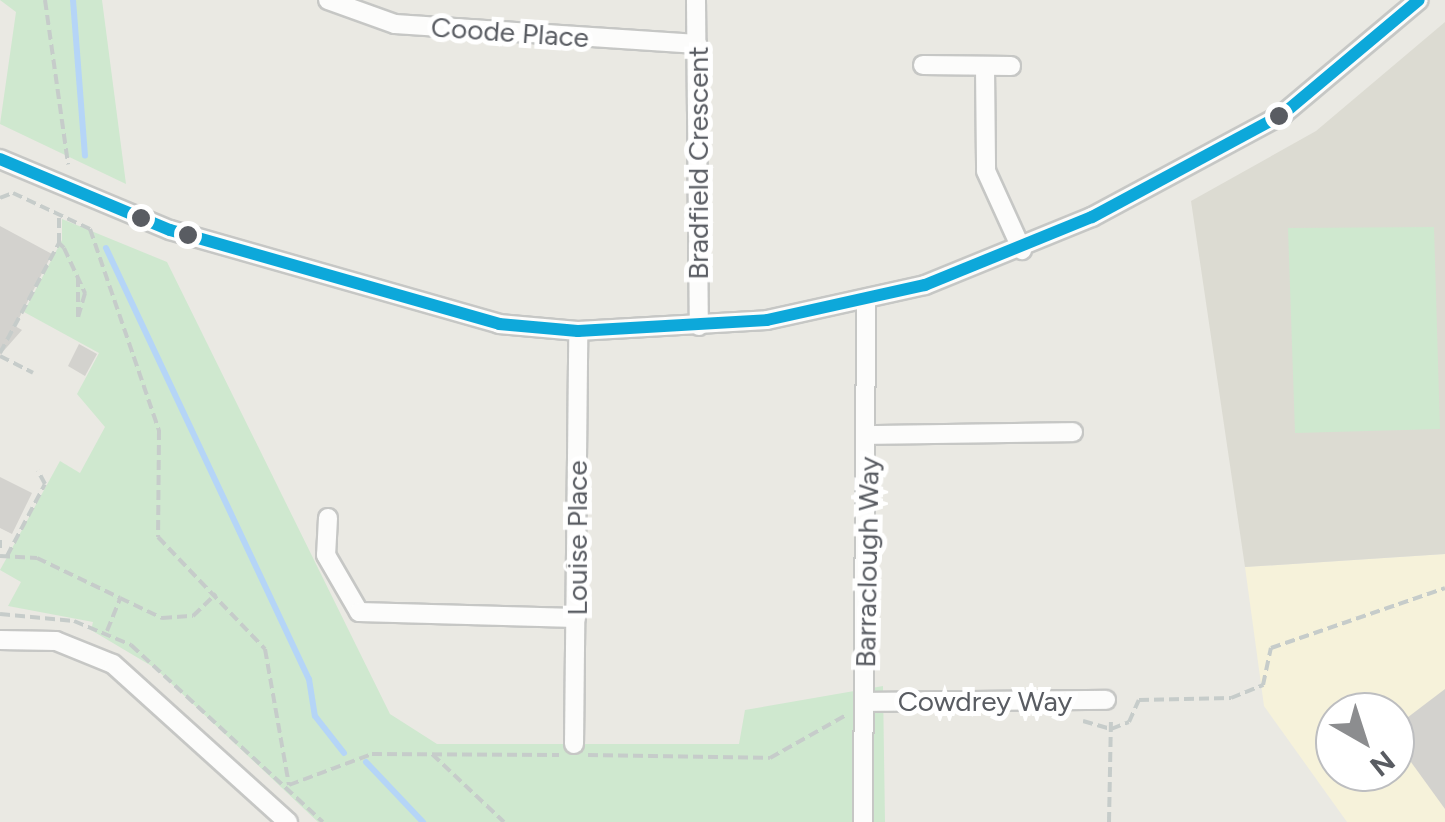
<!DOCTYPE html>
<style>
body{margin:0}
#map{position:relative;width:1445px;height:822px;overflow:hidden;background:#eae9e3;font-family:Figtree,sans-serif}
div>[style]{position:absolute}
.commercial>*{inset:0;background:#f6f2da}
.education>*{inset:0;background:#dcdbd2}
.green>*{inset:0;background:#cfe8cf}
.stream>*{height:6px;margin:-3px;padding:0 3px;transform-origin:3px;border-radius:3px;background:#b5d5f7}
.building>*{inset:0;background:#d3d2ce}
.path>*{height:4px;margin-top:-2px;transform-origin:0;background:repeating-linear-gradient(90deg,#c6ccca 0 10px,transparent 0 15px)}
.roads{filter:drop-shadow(2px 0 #c6c7c5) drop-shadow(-2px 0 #c6c7c5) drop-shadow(0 2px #c6c7c5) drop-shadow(0 -2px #c6c7c5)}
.street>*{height:18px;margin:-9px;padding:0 9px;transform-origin:9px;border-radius:9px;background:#fcfcfb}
.bus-1>*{height:12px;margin:-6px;padding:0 6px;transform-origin:6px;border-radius:6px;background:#0da8da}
.dots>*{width:28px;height:28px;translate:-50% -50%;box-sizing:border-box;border:5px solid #fff;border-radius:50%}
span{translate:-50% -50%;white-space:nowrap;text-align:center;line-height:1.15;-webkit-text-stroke:10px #fff;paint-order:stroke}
.street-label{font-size:28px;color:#595c62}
.north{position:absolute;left:1315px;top:692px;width:100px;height:100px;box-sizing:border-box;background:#fff;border:2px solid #bdbec0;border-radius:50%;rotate:141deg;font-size:28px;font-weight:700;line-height:40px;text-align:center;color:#595c62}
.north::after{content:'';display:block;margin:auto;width:35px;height:45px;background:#8c8d8f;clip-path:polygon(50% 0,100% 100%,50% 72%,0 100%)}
</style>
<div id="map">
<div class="commercial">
<div style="clip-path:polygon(evenodd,1445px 554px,1445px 822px,1347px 822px,1264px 706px,1245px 567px,1445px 554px,1335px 712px,1395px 712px,1395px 772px,1335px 772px,1335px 712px)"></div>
</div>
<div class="education">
<div style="clip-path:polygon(1445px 22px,1445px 554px,1245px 567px,1191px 201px,1316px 131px)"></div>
</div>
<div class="green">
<div style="clip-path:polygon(0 0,102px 0,126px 184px,0 124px,16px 12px)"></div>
<div style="clip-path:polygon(62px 219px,167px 262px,390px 714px,437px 744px,739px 744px,745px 710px,883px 686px,885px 822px,318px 822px,155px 668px,91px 630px,93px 622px,8px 606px,21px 582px,0 570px,60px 461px,80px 473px,105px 427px,77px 394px,99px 353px,24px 312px,62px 240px)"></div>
<div style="clip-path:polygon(1434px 227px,1440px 429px,1295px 433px,1288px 228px)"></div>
</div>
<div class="stream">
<div style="left:73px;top:0;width:156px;rotate:85.6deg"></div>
<div style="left:106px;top:248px;width:476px;rotate:64.8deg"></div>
<div style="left:309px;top:679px;width:37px;rotate:81deg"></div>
<div style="left:315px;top:716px;width:47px;rotate:51.9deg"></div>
<div style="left:366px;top:762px;width:83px;rotate:46.5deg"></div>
</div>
<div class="building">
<div style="clip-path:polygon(0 226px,52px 254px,15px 326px,22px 330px,0 355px)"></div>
<div style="clip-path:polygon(79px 344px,97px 354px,85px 376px,68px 366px)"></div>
<div style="clip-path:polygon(0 477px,32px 493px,12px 534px,0 528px)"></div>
<div style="clip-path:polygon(1445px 689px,1445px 809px,1395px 740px,1395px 727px)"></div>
</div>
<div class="path">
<div style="left:45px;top:0;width:166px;rotate:82deg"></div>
<div style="left:0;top:198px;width:14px;rotate:-21deg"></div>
<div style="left:13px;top:193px;width:85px;rotate:25.1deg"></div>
<div style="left:90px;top:229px;width:213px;rotate:71.1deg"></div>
<div style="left:159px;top:430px;width:107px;rotate:90.5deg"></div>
<div style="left:158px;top:537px;width:155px;rotate:46.3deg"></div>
<div style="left:265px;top:649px;width:138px;rotate:80deg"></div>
<div style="left:59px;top:243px;width:7px;rotate:45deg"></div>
<div style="left:64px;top:248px;width:50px;rotate:65deg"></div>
<div style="left:85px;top:293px;width:25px;rotate:106deg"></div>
<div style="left:78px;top:317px;width:39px;rotate:-90deg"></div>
<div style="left:0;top:353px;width:125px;rotate:-61.8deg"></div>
<div style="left:59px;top:243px;width:29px;rotate:-90deg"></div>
<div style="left:0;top:356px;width:37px;rotate:27deg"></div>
<div style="left:0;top:540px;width:8px;rotate:90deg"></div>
<div style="left:0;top:556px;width:37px;rotate:3deg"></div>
<div style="left:37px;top:558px;width:92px;rotate:25.7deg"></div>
<div style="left:7px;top:556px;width:81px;rotate:-62.2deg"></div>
<div style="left:45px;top:484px;width:15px;rotate:-118deg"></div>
<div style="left:0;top:614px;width:74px;rotate:5.4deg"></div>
<div style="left:74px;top:621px;width:62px;rotate:22.8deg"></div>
<div style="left:131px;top:645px;width:261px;rotate:42.7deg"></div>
<div style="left:107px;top:631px;width:35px;rotate:-68deg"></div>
<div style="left:120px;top:598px;width:47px;rotate:25.5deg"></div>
<div style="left:162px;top:618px;width:31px;rotate:-4deg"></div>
<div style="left:193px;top:616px;width:32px;rotate:-44deg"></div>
<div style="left:1083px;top:721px;width:29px;rotate:16deg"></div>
<div style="left:1111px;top:729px;width:19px;rotate:-21deg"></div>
<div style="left:1129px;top:722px;width:24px;rotate:-66deg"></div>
<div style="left:1139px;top:700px;width:92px;rotate:-1.2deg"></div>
<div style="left:1231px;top:698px;width:35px;rotate:-22deg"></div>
<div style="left:1263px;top:685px;width:38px;rotate:-78deg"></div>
<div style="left:1271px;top:648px;width:184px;rotate:-19deg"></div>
<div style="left:432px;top:754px;width:99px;rotate:43.4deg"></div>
<div style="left:588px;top:755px;width:182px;rotate:0.9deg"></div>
<div style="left:770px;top:758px;width:87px;rotate:-29.5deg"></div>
<div style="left:289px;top:785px;width:89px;rotate:-20.5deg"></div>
<div style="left:372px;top:754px;width:187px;rotate:0.3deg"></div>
<div style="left:1109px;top:822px;width:103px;rotate:-88.9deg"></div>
</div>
<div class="roads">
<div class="street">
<div style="left:328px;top:0;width:71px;rotate:19.7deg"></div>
<div style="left:395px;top:24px;width:303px;rotate:3.8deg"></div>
<div style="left:696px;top:0;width:326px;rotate:89.5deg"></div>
<div style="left:923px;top:65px;width:88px;rotate:0.7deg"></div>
<div style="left:985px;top:68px;width:103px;rotate:89.4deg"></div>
<div style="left:986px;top:171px;width:87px;rotate:65.5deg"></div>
<div style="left:0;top:159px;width:184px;rotate:22.7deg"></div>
<div style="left:170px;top:230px;width:342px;rotate:15.9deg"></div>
<div style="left:499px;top:324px;width:79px;rotate:5.1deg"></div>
<div style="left:578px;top:331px;width:189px;rotate:-3.3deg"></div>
<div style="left:767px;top:320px;width:162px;rotate:-12.5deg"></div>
<div style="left:925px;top:285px;width:180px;rotate:-22.2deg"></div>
<div style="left:1092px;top:217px;width:217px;rotate:-28.3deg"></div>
<div style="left:1283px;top:114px;width:177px;rotate:-40deg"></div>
<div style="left:869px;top:435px;width:204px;rotate:-0.8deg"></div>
<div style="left:328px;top:518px;width:37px;rotate:93deg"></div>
<div style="left:326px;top:555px;width:66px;rotate:59.9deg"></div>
<div style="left:359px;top:612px;width:217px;rotate:1.6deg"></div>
<div style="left:0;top:640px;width:56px;rotate:1deg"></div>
<div style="left:56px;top:641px;width:61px;rotate:22deg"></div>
<div style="left:113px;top:664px;width:236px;rotate:42.1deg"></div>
<div style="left:865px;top:702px;width:241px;rotate:-0.5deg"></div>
<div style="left:574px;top:744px;width:413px;rotate:-89.4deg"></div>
<div style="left:863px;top:822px;width:521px;rotate:-89.67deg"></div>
</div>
</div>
<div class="bus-1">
<div style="left:0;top:159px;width:184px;rotate:22.7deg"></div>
<div style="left:170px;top:230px;width:342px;rotate:15.9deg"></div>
<div style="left:499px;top:324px;width:79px;rotate:5.1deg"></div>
<div style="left:578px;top:331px;width:189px;rotate:-3.3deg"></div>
<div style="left:767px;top:320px;width:162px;rotate:-12.5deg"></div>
<div style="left:925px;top:285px;width:180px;rotate:-22.2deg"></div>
<div style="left:1092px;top:217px;width:217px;rotate:-28.3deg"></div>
<div style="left:1283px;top:114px;width:177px;rotate:-40deg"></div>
</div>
<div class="dots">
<div style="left:1279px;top:116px;background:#595c62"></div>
<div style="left:141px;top:218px;background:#595c62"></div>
<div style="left:188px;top:235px;background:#595c62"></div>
</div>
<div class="street-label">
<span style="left:510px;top:32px;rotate:4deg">Coode Place</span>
<span style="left:698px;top:163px;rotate:-90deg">Bradfield Crescent</span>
<span style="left:577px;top:538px;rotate:-90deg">Louise Place</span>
<span style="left:867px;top:562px;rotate:-89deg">Barraclough Way</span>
<span style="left:985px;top:701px">Cowdrey Way</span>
</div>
<div class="north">N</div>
</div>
